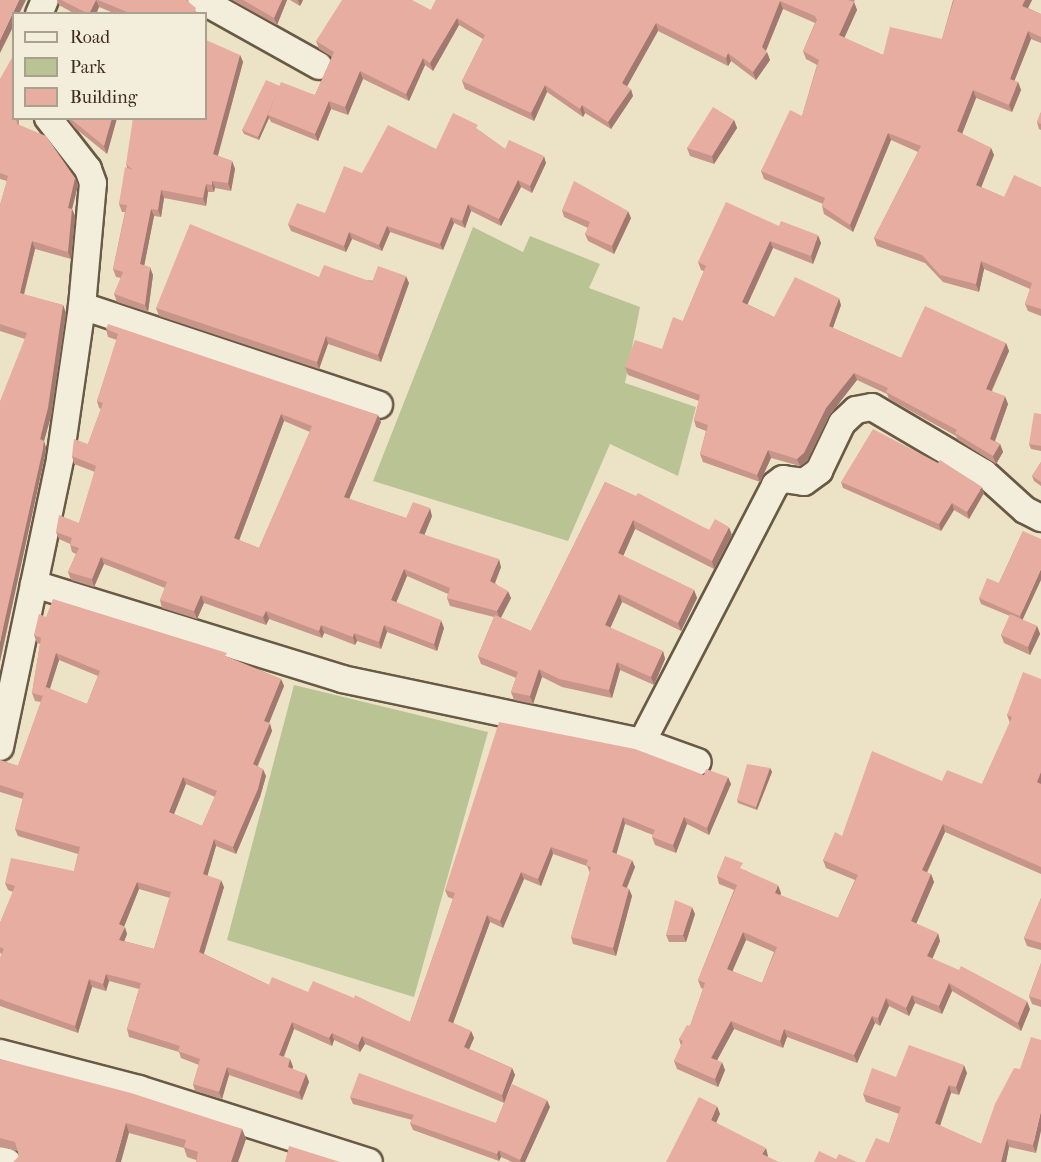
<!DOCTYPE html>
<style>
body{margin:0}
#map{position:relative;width:1041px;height:1162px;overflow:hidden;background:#ece3c7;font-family:"IM FELL French Canon",serif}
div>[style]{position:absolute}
.green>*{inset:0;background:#b9c394}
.roads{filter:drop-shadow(2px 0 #695a45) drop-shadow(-2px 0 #695a45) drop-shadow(0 2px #695a45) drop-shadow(0 -2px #695a45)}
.minor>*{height:26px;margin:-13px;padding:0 13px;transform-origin:13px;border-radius:13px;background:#f3eddb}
.wall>*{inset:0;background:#c7958a}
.shaded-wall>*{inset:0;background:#a27970}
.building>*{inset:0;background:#e7ada0}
span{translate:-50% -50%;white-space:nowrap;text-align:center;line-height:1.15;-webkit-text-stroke:5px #f3eddb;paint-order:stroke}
.legend{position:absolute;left:12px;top:12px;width:195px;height:108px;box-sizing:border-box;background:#f3eddb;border:2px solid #aaa08e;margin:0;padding:8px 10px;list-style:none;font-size:18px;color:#3d2d1a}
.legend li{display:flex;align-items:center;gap:12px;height:30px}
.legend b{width:30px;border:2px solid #aaa08e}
</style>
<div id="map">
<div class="green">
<div style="clip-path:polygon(473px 227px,523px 252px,530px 236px,600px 264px,589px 288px,640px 307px,625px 383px,696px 407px,678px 476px,610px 444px,568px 541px,373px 481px)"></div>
<div style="clip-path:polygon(294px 685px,488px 732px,414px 997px,227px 940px)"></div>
</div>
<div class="roads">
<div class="minor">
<div style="left:201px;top:0;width:135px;rotate:29.2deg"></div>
<div style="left:39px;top:14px;width:15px;rotate:-67deg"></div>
<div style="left:82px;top:306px;width:313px;rotate:18.4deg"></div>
<div style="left:34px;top:584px;width:322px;rotate:17.1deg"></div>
<div style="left:342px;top:679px;width:307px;rotate:11.9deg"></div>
<div style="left:642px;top:742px;width:59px;rotate:19.7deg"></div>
<div style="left:642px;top:742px;width:289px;rotate:-62.6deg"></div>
<div style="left:775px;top:485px;width:10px;rotate:-37deg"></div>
<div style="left:783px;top:479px;width:21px;rotate:8deg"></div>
<div style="left:804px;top:482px;width:19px;rotate:-36deg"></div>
<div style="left:819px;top:471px;width:53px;rotate:-64.4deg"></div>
<div style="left:842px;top:423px;width:19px;rotate:-43deg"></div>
<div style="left:856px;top:410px;width:16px;rotate:-11deg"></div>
<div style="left:872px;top:407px;width:130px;rotate:30.5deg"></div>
<div style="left:984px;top:473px;width:55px;rotate:42.1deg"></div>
<div style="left:1025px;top:510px;width:18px;rotate:27deg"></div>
<div style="left:0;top:747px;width:294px;rotate:-78.2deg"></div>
<div style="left:60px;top:459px;width:155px;rotate:-81.8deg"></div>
<div style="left:82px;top:306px;width:123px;rotate:-84.9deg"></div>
<div style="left:93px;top:183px;width:15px;rotate:-110deg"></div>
<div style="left:88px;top:169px;width:65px;rotate:-128.1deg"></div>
<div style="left:0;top:1053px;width:144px;rotate:14.5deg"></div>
<div style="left:139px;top:1089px;width:241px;rotate:17.6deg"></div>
<div style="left:0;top:1160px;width:8px;rotate:14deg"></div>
</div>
</div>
<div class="wall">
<div style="clip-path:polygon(57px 0,188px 0,188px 2px,198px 14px,116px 14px,99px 7px,96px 14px,75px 14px,59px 5px)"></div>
<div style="clip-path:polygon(232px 0,287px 0,277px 25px)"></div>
<div style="clip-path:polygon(290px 0,303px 0,300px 6px)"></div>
<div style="clip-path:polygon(436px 0,855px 0,854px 2px,857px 10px,844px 38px,883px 55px,942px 39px,953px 0,1032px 0,1028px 8px,1041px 14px,1041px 43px,1031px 39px,1014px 81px,1018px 82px,1021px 90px,1012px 112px,976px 98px,962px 134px,991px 148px,994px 155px,981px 187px,1004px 197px,1041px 187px,1041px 316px,1028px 311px,1025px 304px,1030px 289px,984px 269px,979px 292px,943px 282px,925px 263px,877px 246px,874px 238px,918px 152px,891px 140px,853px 232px,824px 214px,822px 206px,823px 204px,764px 179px,761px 171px,802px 116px,817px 65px,806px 59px,803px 51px,815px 23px,783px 9px,766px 51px,770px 60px,756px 80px,731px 61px,728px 66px,658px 31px,627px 86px,633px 96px,611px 129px,585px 113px,583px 117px,547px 92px,534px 121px,465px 89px,462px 81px,483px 39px,459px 25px,433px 71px,425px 65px,409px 101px,363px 79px,348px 115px,331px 109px,318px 141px,271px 122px,269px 118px,259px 140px,244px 134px,242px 130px,280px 86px,315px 95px,332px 57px,319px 49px,316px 41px,431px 10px)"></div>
<div style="clip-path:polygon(240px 55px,243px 62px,218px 156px,232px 161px,235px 169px,231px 191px,215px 188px,214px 192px,208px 192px,206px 206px,164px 198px,161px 217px,154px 216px,144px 265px,153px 275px,148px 312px,117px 302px,114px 294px,121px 278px,116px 277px,113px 269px,125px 212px,122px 212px,119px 204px,127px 167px,126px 164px)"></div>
<div style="clip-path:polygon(0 79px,14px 118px,19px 118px,19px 125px,75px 178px,78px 185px,72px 209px,75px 216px,71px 259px,35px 249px,24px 295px,63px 305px,66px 313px,51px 416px,44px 441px,46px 448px,45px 456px,25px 339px,0 331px,0 205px,7px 181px,0 179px)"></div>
<div style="clip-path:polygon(1041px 112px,1041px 130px,1039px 129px,1037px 122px)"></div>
<div style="clip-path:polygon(67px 118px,117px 118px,107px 154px,75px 128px)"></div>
<div style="clip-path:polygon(734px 120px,737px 128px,714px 164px,690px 156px,687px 148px)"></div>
<div style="clip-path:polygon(480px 131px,505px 149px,546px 163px,532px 193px,521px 187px,501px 226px,471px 211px,465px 228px,454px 223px,443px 250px,390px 232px,382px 251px,352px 239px,346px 252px,291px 231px,288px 224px,325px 213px,362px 173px,436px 149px)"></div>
<div style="clip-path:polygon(562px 210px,631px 218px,614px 254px,588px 241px,585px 234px,588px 228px,564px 217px)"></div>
<div style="clip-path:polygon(779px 226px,821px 243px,813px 264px,773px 248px,747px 304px,774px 317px,841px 305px,833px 328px,901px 358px,1006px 343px,1009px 351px,992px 391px,1008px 404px,995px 441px,1000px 444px,1003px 452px,996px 464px,958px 440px,956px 436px,889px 399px,887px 394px,857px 380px,829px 416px,807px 461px,800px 466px,771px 458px,760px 482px,703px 462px,700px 454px,706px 431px,696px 427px,694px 420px,699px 401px,628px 375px,625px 367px,662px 349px,683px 321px,704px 271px,701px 270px,698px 262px)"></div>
<div style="clip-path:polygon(319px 277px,409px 283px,381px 362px,328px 344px,319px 369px,159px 316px,156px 308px)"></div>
<div style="clip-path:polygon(evenodd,106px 329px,378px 415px,381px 422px,349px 499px,406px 518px,432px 516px,424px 535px,501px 567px,495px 583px,511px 598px,501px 618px,531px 631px,605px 482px,709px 530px,732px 535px,714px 569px,635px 529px,623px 556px,694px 590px,697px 598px,681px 631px,622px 602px,610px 628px,663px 651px,665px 659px,654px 685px,620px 670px,612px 698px,562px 687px,542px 677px,533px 704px,514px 700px,511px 692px,516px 678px,481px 664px,478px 656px,494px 617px,450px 606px,447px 598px,448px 594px,407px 576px,396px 602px,444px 628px,437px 651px,387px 632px,381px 649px,357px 641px,355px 645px,324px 633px,322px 638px,269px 619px,266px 625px,204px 603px,197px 619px,162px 608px,160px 600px,165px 588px,104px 564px,94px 587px,71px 580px,68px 572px,76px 554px,72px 552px,70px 544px,59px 539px,56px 532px,79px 523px,95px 472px,74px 464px,72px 456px,88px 444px,101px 409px,99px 408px,97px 401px,117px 340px,108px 337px,106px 329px,284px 421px,310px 432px,259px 548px,239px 540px,284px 421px)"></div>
<div style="clip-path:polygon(1041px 414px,1041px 451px,1031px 449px,1029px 444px)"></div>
<div style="clip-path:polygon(1041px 462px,1041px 486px,1034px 481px,1032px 476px)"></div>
<div style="clip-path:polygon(841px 482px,984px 493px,969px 519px,954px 510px,941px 531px,843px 488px)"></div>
<div style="clip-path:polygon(1023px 531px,1023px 620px,1037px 626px,1040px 634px,1030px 655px,1004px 643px,1001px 635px,1010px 616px,981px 604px,979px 598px,999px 583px)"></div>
<div style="clip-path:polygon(evenodd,46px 617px,228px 657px,281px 679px,284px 686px,269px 723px,272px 731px,258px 766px,266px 776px,260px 797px,236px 854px,216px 846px,207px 875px,224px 887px,204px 954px,269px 985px,308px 992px,410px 1022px,453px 899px,448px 897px,445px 890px,704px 775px,731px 784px,709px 835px,687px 824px,676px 853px,655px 845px,652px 837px,653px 835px,625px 824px,616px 854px,635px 867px,627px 888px,629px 889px,632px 896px,616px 956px,573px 944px,571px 937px,590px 873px,587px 866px,553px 854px,541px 886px,524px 879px,503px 928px,490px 922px,453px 1023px,471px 1031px,474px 1038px,469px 1049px,512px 1068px,515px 1075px,506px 1097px,550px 1107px,525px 1162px,512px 1162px,501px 1157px,499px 1161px,413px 1130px,410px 1123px,412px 1120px,353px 1104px,350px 1097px,496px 1123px,504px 1103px,365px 1044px,360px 1052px,334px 1040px,332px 1046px,294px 1029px,284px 1057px,290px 1059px,293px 1067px,292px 1069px,306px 1074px,309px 1082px,302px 1100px,229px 1075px,222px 1099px,195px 1091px,193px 1084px,199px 1065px,181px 1058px,179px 1052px,129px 1037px,127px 1029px,139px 989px,109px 981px,106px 991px,92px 987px,78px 1033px,0 1006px,0 958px,2px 954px,0 953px,0 923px,13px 892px,8px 890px,5px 883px,74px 871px,78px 854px,18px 836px,15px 829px,23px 799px,0 792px,0 760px,18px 766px,41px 702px,35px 701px,32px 693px,40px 644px,37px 643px,34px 635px,46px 617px,59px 660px,98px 676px,87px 704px,50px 689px,59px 660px,46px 617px,186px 784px,215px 797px,202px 826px,174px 814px,186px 784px,46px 617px,139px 889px,170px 898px,154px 949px,124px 941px,127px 934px,124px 926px,139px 889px)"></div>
<div style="clip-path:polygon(evenodd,1041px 679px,1041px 874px,945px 832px,927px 873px,931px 874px,934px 882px,916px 924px,940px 941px,932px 959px,1030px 1009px,1021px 1031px,952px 991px,942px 1014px,915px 1003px,909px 1016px,889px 1006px,880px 1026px,875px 1023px,857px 1063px,787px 1037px,783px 1048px,734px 1029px,717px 1060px,725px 1070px,718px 1087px,677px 1069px,674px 1061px,681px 1046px,679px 1039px,690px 1026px,703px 989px,701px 988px,698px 980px,734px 890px,719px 884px,717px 876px,745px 870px,781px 893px,780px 895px,838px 918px,855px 880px,826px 868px,823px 860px,842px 836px,942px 781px,982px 784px,1010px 723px,1007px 715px,1041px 679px,746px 940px,774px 952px,762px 983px,732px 971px,746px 940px)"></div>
<div style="clip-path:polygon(770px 768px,772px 772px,757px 810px,738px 803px,737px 800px)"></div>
<div style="clip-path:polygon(1041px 898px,1041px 950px,1027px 946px,1024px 938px)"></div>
<div style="clip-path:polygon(695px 914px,686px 942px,669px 942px,666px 935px)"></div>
<div style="clip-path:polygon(1041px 963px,1041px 1007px,1032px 1004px,1029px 996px)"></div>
<div style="clip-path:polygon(0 1059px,242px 1129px,246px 1139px,238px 1162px,196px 1162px,196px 1160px,187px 1157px,184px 1148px,129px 1133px,19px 1156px,18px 1151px,0 1147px)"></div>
<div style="clip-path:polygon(1020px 1069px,1036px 1153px,1009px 1147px,1006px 1162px,865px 1162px,889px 1143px,899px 1114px,866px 1102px,863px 1094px,896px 1077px,967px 1073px,959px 1095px,951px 1093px,940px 1126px,981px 1144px)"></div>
</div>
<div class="shaded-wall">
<div style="clip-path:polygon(19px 0,26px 0,19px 14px,14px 14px,14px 25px,0 53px,0 40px)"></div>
<div style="clip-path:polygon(96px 0,99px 7px,96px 14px,89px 14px)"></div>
<div style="clip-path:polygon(282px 0,287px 0,277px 25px,274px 18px)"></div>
<div style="clip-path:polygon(298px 0,303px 0,300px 6px)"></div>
<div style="clip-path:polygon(1025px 0,1032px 0,1025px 14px,1022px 6px)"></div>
<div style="clip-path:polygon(780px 1px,783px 9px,764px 55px,762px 47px)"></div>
<div style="clip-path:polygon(854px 2px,857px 10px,842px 43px,839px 35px)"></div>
<div style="clip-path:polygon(457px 18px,459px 25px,433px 71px,430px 63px)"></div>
<div style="clip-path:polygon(656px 23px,658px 31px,625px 90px,622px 83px)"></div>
<div style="clip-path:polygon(1028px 31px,1031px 39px,1012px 87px,1010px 79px)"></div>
<div style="clip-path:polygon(767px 52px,770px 60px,756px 80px,753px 72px)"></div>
<div style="clip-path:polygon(728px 53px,731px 61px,728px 66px,726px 58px)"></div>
<div style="clip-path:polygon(240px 55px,243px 62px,216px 162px,213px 154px)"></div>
<div style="clip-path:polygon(423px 58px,425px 65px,409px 101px,406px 94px)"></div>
<div style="clip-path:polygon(360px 71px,363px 79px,348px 115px,345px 107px)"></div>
<div style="clip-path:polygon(1018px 82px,1021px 90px,1012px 112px,1009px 105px)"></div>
<div style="clip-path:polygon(545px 85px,547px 92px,534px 121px,531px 113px)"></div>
<div style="clip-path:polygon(631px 89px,633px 96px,611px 129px,608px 122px)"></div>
<div style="clip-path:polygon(973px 90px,976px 98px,960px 139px,957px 131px)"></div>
<div style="clip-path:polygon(329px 101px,331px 109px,318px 141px,315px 134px)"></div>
<div style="clip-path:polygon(582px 105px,585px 113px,583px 117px,580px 109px)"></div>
<div style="clip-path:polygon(268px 115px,269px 118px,259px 140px,258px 137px)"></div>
<div style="clip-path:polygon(112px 118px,117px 118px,107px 154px,104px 146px)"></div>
<div style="clip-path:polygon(734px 120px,737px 128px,714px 164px,712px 156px)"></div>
<div style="clip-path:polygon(888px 133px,891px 140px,853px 232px,850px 225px)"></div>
<div style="clip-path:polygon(991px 148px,994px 155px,979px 193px,976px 185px)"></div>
<div style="clip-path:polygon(544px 156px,546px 163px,532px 193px,530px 186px)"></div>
<div style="clip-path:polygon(232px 161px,235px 169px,231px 191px,228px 183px)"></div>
<div style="clip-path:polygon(75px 178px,78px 185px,72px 209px,75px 216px,71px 259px,68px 252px,68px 208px)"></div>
<div style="clip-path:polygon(518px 180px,521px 187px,501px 226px,499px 219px)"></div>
<div style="clip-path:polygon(212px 181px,215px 188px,214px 192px,212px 185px)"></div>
<div style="clip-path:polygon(206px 184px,208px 192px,206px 206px,203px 198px)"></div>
<div style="clip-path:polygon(161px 190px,164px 198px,161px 217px,158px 210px)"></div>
<div style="clip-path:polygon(468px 204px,471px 211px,465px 228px,462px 221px)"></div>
<div style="clip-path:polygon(151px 209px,154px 216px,143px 272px,140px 264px)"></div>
<div style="clip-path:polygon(628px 211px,631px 218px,614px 254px,612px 246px)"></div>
<div style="clip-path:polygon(451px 217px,454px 223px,443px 250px,440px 244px)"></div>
<div style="clip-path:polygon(387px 226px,390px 232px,382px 251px,379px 245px)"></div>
<div style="clip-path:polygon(349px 232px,352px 239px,346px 252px,344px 246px)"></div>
<div style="clip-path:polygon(818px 235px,821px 243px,813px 264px,811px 256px)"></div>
<div style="clip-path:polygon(32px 241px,35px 249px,22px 301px,20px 293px)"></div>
<div style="clip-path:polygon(770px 241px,773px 248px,745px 310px,742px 302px)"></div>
<div style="clip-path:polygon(981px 261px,984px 269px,979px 292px,976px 284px)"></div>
<div style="clip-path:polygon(150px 267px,153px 275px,148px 312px,145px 305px)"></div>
<div style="clip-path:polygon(406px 276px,409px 283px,381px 362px,378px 355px)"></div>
<div style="clip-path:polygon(839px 298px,841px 305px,831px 333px,829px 326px)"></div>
<div style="clip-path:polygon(63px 305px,66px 313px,51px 416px,44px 441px,46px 448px,45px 456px,0 662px,0 642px,40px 439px)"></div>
<div style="clip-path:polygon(326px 336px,328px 344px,319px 369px,317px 362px)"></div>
<div style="clip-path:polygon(1006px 343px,1009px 351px,989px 396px,986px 389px)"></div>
<div style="clip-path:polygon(854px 373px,857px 380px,829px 416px,807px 461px,800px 466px,797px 459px,826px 408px)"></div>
<div style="clip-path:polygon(1005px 396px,1008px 404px,993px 446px,990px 439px)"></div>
<div style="clip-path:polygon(281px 414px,284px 421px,237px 546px,234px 538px)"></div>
<div style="clip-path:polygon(378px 415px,381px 422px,347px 504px,344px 497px)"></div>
<div style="clip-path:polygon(1000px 444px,1003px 452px,996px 464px,993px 456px)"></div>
<div style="clip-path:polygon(768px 450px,771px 458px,760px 482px,757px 475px)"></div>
<div style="clip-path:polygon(982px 487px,984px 493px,969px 519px,967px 512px)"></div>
<div style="clip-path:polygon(952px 503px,954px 510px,941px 531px,939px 524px)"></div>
<div style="clip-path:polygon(430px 508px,432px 516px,422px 541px,419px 533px)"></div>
<div style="clip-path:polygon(633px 520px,635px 529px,621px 561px,618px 553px)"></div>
<div style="clip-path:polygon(729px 527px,732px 535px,714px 569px,712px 561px)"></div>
<div style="clip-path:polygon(101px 557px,104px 564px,94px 587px,92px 579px)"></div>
<div style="clip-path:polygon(499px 559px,501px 567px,493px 588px,490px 581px)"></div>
<div style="clip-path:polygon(404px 569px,407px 576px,394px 608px,391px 600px)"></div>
<div style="clip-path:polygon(1041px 569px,1041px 580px,1022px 621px,1020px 616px)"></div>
<div style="clip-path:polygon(694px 590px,697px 598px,681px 631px,678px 623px)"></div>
<div style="clip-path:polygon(508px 591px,511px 598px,500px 619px,497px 611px)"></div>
<div style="clip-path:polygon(619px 594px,622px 602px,608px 633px,605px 625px)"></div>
<div style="clip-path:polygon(201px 595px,204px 603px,197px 619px,194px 611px)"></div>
<div style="clip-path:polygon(266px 611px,269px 619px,266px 625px,263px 617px)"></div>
<div style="clip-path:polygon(441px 620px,444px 628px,437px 651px,434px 644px)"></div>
<div style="clip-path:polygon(321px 625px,324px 633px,322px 638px,319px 631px)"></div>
<div style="clip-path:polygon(384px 625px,387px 632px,381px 649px,379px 642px)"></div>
<div style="clip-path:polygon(1037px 626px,1040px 634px,1030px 655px,1028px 647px)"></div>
<div style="clip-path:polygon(354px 633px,357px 641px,355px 645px,353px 637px)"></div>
<div style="clip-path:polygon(663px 651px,665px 659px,654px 685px,651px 677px)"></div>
<div style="clip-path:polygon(56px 653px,59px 660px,45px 703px,43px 696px)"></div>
<div style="clip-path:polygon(617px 662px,620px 670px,612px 698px,609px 690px)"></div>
<div style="clip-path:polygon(539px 669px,542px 677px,533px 704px,530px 696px)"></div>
<div style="clip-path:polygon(281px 679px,284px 686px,267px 728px,264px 721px)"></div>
<div style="clip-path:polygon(270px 723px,272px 731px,255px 771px,253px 764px)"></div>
<div style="clip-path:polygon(770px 768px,772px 772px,757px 810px,756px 807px)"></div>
<div style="clip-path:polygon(263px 769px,266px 776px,260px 797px,236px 854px,233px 847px)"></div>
<div style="clip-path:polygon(1041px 772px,1041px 787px,1037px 782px)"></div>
<div style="clip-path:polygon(183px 777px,186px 784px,172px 819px,169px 812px)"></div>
<div style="clip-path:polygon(728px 777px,731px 784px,709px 835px,707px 828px)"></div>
<div style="clip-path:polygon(623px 817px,625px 824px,615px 859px,612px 852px)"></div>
<div style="clip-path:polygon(684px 817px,687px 824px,676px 853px,673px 845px)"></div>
<div style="clip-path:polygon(943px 824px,945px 832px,924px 878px,922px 870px)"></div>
<div style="clip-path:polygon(214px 839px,216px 846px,206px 881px,203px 874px)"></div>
<div style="clip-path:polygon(551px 847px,553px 854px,541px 886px,538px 879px)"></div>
<div style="clip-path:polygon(632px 860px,635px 867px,624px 894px,622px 886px)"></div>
<div style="clip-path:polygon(521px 872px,524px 879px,503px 928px,500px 921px)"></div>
<div style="clip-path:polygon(931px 874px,934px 882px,914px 929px,911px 921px)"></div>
<div style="clip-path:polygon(221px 880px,224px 887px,202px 959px,199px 952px)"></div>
<div style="clip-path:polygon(137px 882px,139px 889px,122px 932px,119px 924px)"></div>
<div style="clip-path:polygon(778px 885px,781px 893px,778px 901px,775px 893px)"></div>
<div style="clip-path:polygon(629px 889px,632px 896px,616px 956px,613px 948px)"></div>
<div style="clip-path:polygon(692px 907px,695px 914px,686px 942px,683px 935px)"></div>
<div style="clip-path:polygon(487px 915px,490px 922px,451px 1029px,448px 1021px)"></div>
<div style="clip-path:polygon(125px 927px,127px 934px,122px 947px,119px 940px)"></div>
<div style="clip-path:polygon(743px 932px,746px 940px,730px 977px,727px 969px)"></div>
<div style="clip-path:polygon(938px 933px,940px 941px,930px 964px,927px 956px)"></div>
<div style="clip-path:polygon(106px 974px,109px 981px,106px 991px,103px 984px)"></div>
<div style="clip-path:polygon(89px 979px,92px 987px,78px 1033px,75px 1026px)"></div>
<div style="clip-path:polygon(949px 983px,952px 991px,942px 1014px,939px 1006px)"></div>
<div style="clip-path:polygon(912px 995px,915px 1003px,909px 1016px,906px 1008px)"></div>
<div style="clip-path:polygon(886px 998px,889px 1006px,880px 1026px,878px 1018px)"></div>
<div style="clip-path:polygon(1027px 1001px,1030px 1009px,1021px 1031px,1018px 1023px)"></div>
<div style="clip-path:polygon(872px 1016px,875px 1023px,857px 1063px,854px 1055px)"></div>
<div style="clip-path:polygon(731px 1021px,734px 1029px,714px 1066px,711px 1058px)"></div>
<div style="clip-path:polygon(292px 1022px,294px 1029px,281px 1063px,279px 1055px)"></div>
<div style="clip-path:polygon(784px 1029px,787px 1037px,783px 1048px,780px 1041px)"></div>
<div style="clip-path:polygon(471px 1031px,474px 1038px,467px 1054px,464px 1047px)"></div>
<div style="clip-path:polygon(332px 1033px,334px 1040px,332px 1046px,329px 1038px)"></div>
<div style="clip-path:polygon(362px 1036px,365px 1044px,360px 1052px,358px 1045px)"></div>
<div style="clip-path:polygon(290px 1059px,293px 1067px,291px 1074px,288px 1067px)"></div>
<div style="clip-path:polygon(722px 1062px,725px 1070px,718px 1087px,715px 1079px)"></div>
<div style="clip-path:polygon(964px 1065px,967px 1073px,959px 1095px,956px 1087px)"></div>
<div style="clip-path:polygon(227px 1067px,229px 1075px,222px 1099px,219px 1092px)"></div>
<div style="clip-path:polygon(512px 1068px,515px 1075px,504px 1103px,502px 1095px)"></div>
<div style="clip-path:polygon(306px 1074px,309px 1082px,302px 1100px,299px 1092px)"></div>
<div style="clip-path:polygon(949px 1085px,951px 1093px,938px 1131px,935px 1123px)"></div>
<div style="clip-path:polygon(547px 1100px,550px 1107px,525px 1162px,521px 1162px,520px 1160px)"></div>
<div style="clip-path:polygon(717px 1106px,720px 1114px,714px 1128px,711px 1120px)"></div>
<div style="clip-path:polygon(1041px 1111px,1041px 1131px,1036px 1153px,1033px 1145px)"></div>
<div style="clip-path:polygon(126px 1123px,129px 1133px,121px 1162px,115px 1162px)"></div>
<div style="clip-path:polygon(242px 1129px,246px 1139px,238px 1162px,231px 1162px)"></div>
<div style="clip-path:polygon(1007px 1139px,1009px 1147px,1006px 1162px,1001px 1162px)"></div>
<div style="clip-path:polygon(766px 1148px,768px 1156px,765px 1162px,762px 1154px)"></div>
<div style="clip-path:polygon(499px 1150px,501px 1157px,499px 1161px,497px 1154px)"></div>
</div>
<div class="building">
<div style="clip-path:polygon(0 0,19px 0,0 40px)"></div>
<div style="clip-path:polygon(61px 0,96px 0,89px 14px)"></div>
<div style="clip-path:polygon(98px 0,186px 0,196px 8px,194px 14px,132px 14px)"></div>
<div style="clip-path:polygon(243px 0,282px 0,274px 18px)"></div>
<div style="clip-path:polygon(342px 0,412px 0,431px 10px,436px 0,848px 0,854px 2px,839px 35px,883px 55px,890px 27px,942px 39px,954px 0,1025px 0,1022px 6px,1041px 14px,1041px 37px,1028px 31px,1010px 79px,1018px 82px,1009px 105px,973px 90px,957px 131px,991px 148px,976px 185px,1004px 197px,1014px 175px,1041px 187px,1041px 309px,1025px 304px,1032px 283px,981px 261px,976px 284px,940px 275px,922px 255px,874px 238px,921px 146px,888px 133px,850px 225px,822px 206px,825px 198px,761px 171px,790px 110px,802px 116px,819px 60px,803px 51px,817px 20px,815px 16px,780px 1px,762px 47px,767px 52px,753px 72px,728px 53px,726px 58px,656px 23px,622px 83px,631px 89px,608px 122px,582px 105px,580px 109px,545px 85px,531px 113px,462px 81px,485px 35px,457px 18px,430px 63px,423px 58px,406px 94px,360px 71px,345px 107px,329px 101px,315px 134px,268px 115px,281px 82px,315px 95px,334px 52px,316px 41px)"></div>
<div style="clip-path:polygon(206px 40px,240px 55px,213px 154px,232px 161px,228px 183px,212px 181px,212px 185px,206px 184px,203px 198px,161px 190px,158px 210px,151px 209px,140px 264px,150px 267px,145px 305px,114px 294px,123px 272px,113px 269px,127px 205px,119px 204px,125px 167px,133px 170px,126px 164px,133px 118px,206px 118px)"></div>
<div style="clip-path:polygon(13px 56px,14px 118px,16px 118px,17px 124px,46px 136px,75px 178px,68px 208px,72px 209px,68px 252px,32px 241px,20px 293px,63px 305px,48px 408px,40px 439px,44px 441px,43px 449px,0 642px,0 401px,27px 333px,0 324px,0 205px,8px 176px,0 173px,0 79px)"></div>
<div style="clip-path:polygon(266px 80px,280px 86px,258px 137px,242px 130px)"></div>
<div style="clip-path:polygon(713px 107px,734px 120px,712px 156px,687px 148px)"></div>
<div style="clip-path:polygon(1041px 112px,1041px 124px,1037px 122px)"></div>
<div style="clip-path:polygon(453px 113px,478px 125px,476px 128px,505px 149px,509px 140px,544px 156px,530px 186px,518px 180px,499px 219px,468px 204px,462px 221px,451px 217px,440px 244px,387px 226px,379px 245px,349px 232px,344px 246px,288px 224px,297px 203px,325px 213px,344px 166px,362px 173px,388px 125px,436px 149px)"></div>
<div style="clip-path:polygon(71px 118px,112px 118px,104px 146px,72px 120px)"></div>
<div style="clip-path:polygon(574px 181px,628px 211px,612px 246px,585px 234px,590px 222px,562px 210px)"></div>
<div style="clip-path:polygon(726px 202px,779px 226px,781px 221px,818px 235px,811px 256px,770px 241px,742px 302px,774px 317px,795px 277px,839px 298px,829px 326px,901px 358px,925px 306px,1006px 343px,986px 389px,1005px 396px,990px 439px,1000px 444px,993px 456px,955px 433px,957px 430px,886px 392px,888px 388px,854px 373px,826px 408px,804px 453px,797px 459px,768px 450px,757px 475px,700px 454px,708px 425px,694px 420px,700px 395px,625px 367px,635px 340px,662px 349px,673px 317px,683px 321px,706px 266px,698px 262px)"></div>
<div style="clip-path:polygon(190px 224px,319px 277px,324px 265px,372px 282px,378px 266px,406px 276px,378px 355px,326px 336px,317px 362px,156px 308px)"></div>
<div style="clip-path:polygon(evenodd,108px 324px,378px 415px,344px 497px,406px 518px,413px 502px,430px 508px,419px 533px,499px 559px,490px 581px,508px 591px,497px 611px,447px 598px,450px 588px,404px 569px,391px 600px,441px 620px,434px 644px,384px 625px,379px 642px,354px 633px,353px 637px,321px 625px,319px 631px,266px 611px,263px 617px,201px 595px,194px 611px,160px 600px,167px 582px,101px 557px,92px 579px,68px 572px,79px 548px,70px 545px,72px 538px,56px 532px,59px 515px,79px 523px,96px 466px,72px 456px,74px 439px,88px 444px,103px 403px,97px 401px,118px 334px,106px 329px,108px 324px,281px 414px,312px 426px,259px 548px,234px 538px,281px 414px)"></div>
<div style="clip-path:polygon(1034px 413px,1041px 414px,1041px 446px,1029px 444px)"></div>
<div style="clip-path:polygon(873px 429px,938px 463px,940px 460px,982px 487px,967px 512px,952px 503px,939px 524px,841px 482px)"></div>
<div style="clip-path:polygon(1041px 462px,1041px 482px,1032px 476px)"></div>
<div style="clip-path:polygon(605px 482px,636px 496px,638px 493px,709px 530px,715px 519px,729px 527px,712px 561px,633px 520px,618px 553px,694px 590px,678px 623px,619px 594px,605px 625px,663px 651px,651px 677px,617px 662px,609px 690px,559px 679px,539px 669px,530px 696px,511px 692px,518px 672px,478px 656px,495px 615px,531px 631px)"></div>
<div style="clip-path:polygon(1023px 531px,1041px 539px,1041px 569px,1020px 616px,979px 598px,987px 578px,999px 583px)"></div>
<div style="clip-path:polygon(evenodd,53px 599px,227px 653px,225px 656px,281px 679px,264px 721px,270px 723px,253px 764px,263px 769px,258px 789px,233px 847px,214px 839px,203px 874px,221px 880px,199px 952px,269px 985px,272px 977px,308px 992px,313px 981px,354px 998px,355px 995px,410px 1022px,455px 893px,445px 890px,499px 722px,635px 749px,704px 775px,706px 769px,728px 777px,707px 828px,684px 817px,673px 845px,652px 837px,655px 830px,623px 817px,612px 852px,632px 860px,622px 886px,629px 889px,613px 948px,571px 937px,591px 867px,586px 865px,588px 860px,551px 847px,538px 879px,521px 872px,500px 921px,487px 915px,448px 1021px,471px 1031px,464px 1047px,512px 1068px,502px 1095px,362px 1036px,358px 1045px,332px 1033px,329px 1038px,292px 1022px,279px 1055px,290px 1059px,288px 1067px,306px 1074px,299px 1092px,227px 1067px,219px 1092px,193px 1084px,200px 1059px,178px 1051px,180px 1046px,127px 1029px,141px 983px,106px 974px,103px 984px,89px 979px,75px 1026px,0 999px,0 958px,4px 949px,0 947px,0 923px,15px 886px,5px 883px,11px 858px,74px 871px,80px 847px,15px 829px,24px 793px,0 785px,0 760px,18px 766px,46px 687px,87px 704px,100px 671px,56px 653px,43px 696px,32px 693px,41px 638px,34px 635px,39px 614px,46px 617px,53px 599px,183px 777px,217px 791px,202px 826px,169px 812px,183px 777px,53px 599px,137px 882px,171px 892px,154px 949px,119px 940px,125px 927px,119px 924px,137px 882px)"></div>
<div style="clip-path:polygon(1010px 614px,1037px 626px,1028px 647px,1001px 635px)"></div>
<div style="clip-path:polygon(evenodd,1023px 672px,1041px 679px,1041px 772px,1037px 782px,1041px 784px,1041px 867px,943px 824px,922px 870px,931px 874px,911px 921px,938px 933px,927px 956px,959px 970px,961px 966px,1027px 1001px,1018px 1023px,949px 983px,939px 1006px,912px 995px,906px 1008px,886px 998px,878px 1018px,872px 1016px,854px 1055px,784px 1029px,780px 1041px,731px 1021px,711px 1058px,722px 1062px,715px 1079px,674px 1061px,683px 1041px,679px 1039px,687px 1025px,690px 1026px,705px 983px,698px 980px,737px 885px,717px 876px,725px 856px,743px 863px,740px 868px,778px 885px,775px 893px,838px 918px,858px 875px,823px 860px,835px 832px,842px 836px,872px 751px,942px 781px,947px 770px,982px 784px,1012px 717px,1007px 715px,1023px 672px,743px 932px,777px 947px,762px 983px,727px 969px,743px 932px)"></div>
<div style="clip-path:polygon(747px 764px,770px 768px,756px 807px,737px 800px)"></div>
<div style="clip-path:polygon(1041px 898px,1041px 943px,1024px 938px)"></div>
<div style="clip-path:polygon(675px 900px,692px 907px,683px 935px,666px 935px)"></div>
<div style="clip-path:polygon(1041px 963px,1041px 1000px,1029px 996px)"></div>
<div style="clip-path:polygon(1031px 1037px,1041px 1040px,1041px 1111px,1033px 1145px,1007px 1139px,1001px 1162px,865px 1162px,876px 1138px,889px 1143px,901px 1107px,863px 1094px,872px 1068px,896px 1077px,909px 1045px,964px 1065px,956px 1087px,949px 1085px,935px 1123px,981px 1144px,995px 1104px,1014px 1068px,1020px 1069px)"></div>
<div style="clip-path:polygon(0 1059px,131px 1093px,242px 1129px,231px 1162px,196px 1162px,198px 1152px,184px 1147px,186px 1140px,126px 1123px,115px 1162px,13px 1162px,19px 1156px,15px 1142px,0 1138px)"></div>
<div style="clip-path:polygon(359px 1073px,496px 1123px,512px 1084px,547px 1100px,520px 1160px,499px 1150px,497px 1154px,410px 1123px,414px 1115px,350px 1097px)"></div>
<div style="clip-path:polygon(699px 1097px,717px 1106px,711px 1120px,766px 1148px,762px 1154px,779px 1162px,666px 1162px)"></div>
<div style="clip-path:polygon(289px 1146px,340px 1162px,285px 1162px)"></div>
<div style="clip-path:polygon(819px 1151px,836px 1159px,839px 1154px,857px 1162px,814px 1162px)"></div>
</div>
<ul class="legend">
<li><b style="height:8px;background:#f3eddb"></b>Road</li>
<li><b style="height:16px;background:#b9c394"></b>Park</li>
<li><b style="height:16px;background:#e7ada0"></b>Building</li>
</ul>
</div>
